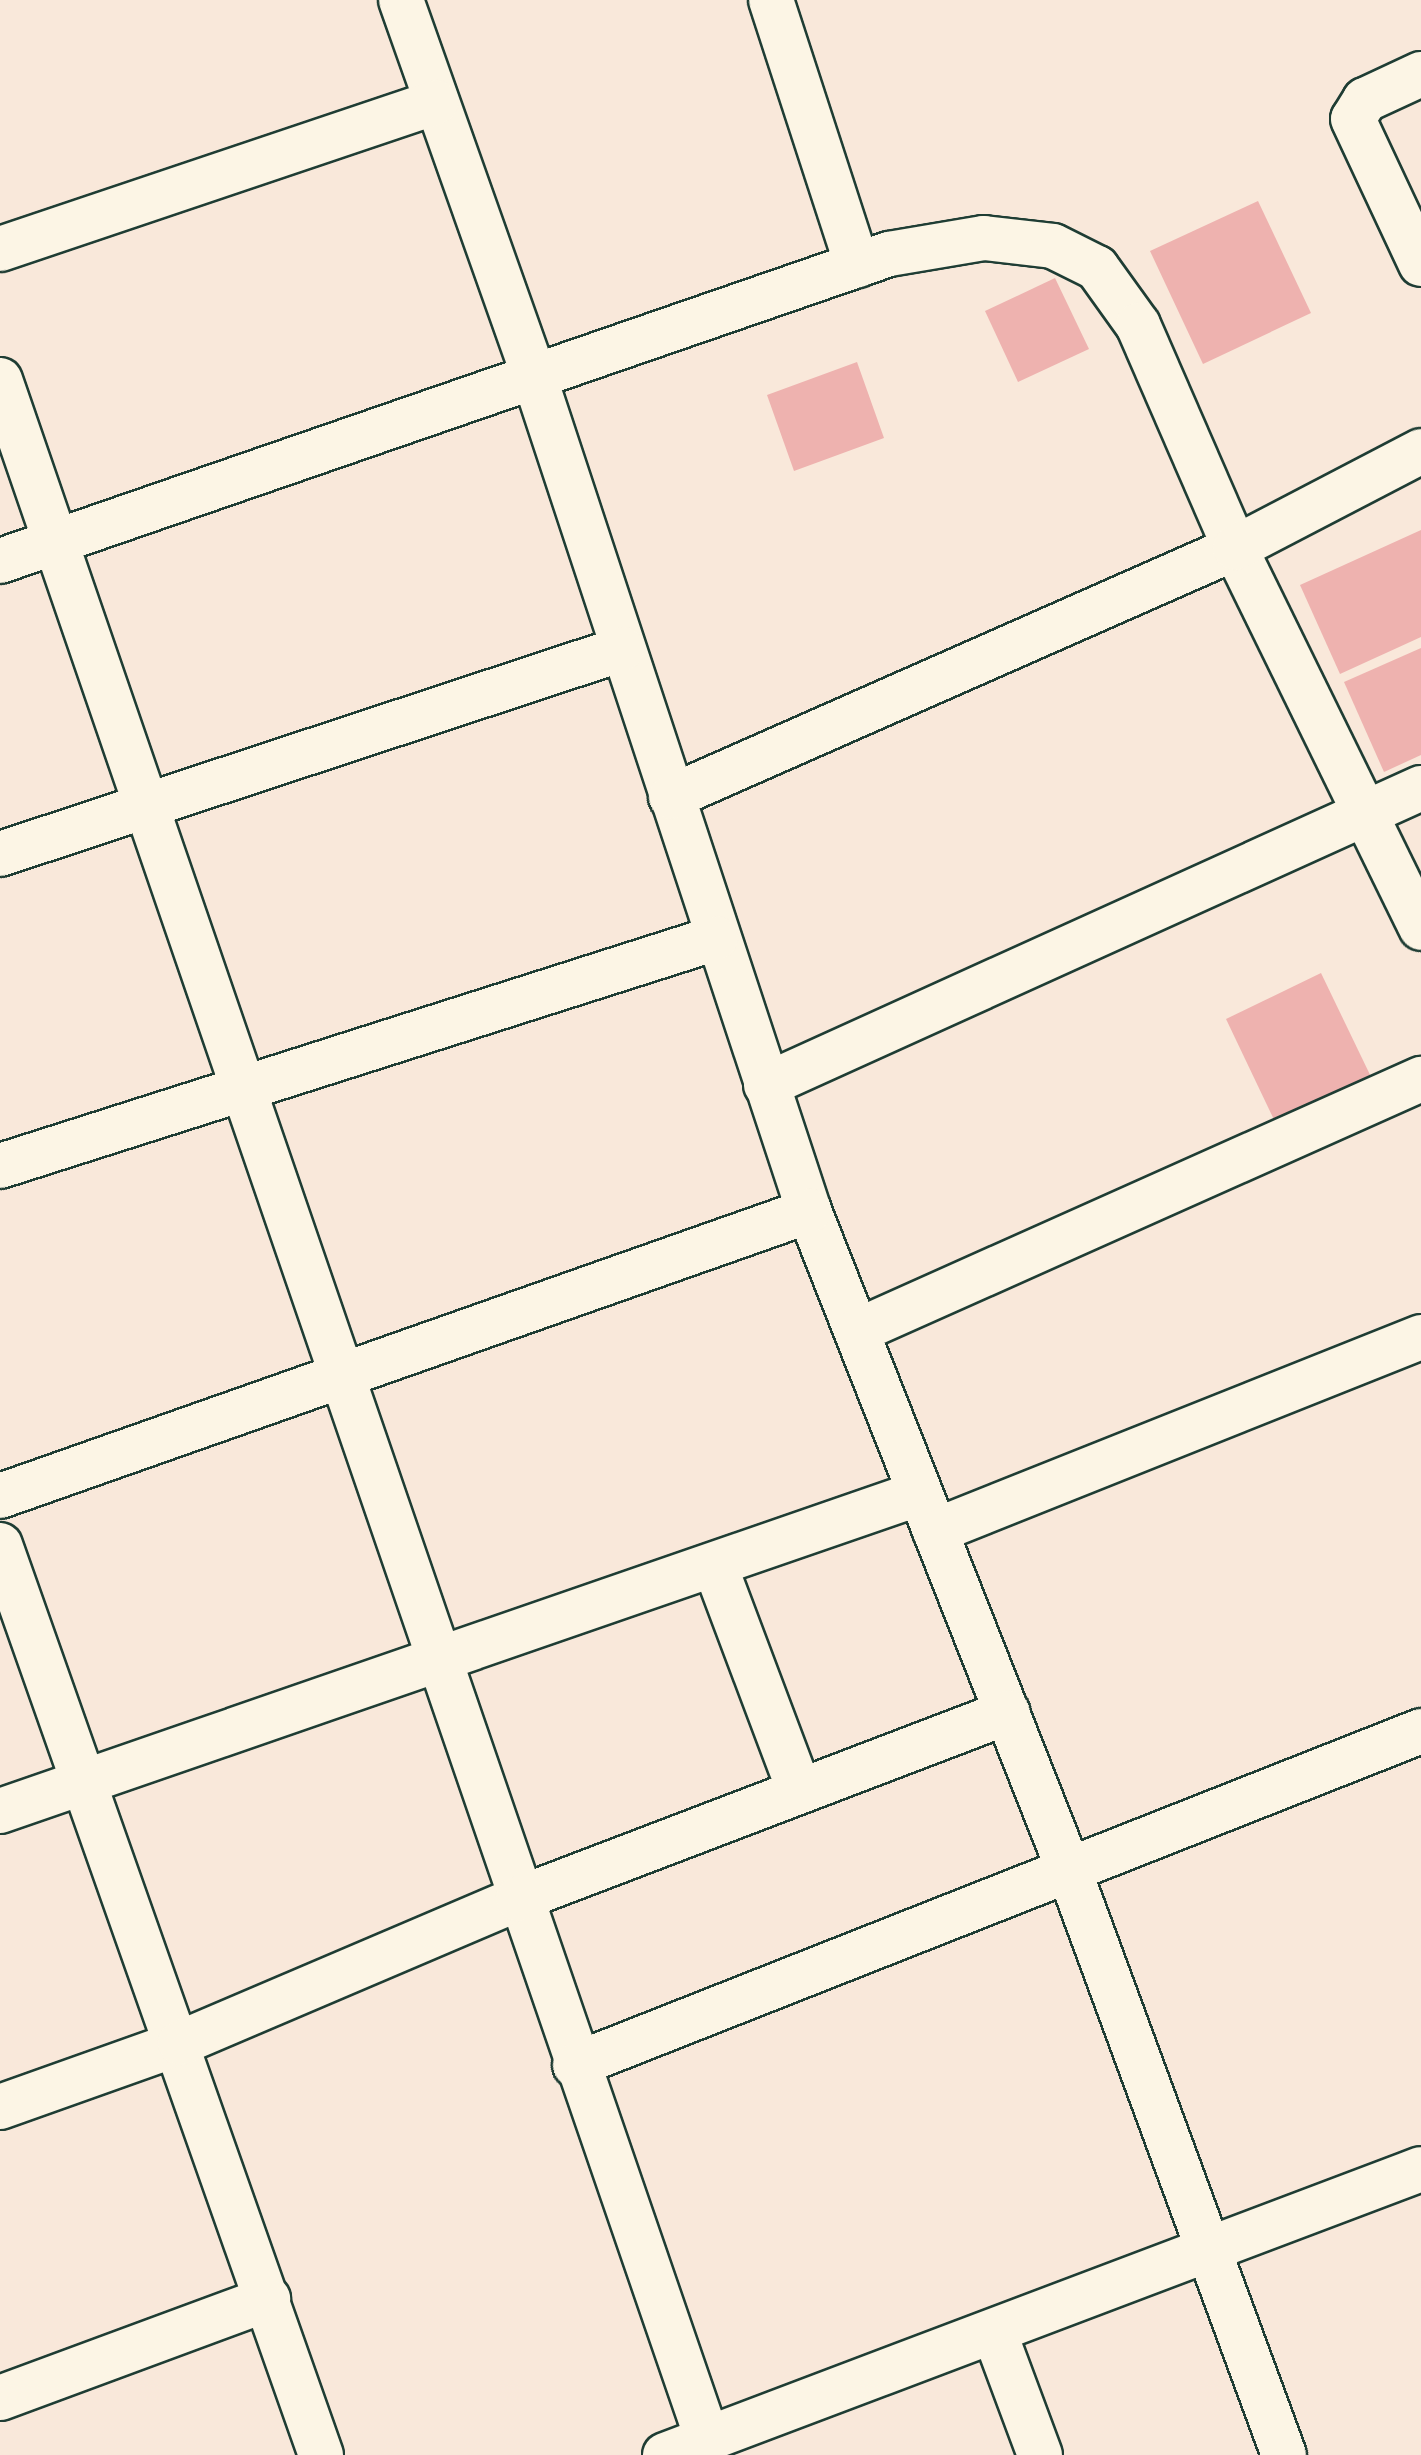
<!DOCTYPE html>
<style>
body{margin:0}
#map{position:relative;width:1421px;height:2455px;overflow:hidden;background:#f9e8da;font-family:"Patrick Hand",sans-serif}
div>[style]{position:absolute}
.building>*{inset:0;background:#eeb2af}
.roads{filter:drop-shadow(2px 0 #1f3d34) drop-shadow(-2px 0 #1f3d34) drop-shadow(0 2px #1f3d34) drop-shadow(0 -2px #1f3d34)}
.minor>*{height:44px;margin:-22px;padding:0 22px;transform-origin:22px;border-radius:22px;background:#fcf5e5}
span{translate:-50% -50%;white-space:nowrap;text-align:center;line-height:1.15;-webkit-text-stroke:7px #fcf5e5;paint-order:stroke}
</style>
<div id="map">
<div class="building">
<div style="clip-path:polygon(1258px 201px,1311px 313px,1203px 364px,1150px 251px)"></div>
<div style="clip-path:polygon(1055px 278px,1089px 349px,1018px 382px,985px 311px)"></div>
<div style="clip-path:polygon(857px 362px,884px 438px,794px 471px,767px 395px)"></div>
<div style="clip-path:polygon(1421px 530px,1421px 637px,1340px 674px,1300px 585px)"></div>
<div style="clip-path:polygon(1421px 648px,1421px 755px,1384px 772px,1344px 682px)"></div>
<div style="clip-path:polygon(1321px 973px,1373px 1081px,1278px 1128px,1226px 1019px)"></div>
</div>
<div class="roads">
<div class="minor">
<div style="left:401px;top:0;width:399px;rotate:70.5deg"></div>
<div style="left:534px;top:376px;width:879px;rotate:71.77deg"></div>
<div style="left:809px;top:1211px;width:712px;rotate:68.48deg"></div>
<div style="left:1070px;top:1873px;width:620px;rotate:69.81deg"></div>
<div style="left:771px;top:0;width:279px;rotate:72deg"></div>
<div style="left:1421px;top:74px;width:62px;rotate:155.1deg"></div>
<div style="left:1365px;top:100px;width:22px;rotate:122deg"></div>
<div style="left:1353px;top:119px;width:160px;rotate:64.9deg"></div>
<div style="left:0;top:249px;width:460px;rotate:-18.6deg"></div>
<div style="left:0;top:380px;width:2176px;rotate:71.04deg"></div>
<div style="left:0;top:561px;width:941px;rotate:-19.05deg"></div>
<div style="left:889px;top:254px;width:96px;rotate:-9.6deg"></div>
<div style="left:984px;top:238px;width:69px;rotate:6.6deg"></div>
<div style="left:1053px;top:246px;width:49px;rotate:26.6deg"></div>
<div style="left:1097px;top:268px;width:70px;rotate:54.3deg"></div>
<div style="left:1138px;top:325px;width:243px;rotate:66.5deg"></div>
<div style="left:1235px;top:548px;width:423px;rotate:63.9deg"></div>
<div style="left:671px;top:797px;width:617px;rotate:-23.82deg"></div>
<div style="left:1235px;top:548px;width:210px;rotate:-27.5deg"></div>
<div style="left:0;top:854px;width:655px;rotate:-18.24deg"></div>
<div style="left:766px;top:1085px;width:719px;rotate:-24.39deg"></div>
<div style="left:0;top:1166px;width:751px;rotate:-17.66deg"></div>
<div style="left:857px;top:1331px;width:618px;rotate:-24.08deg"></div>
<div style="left:0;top:1496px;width:858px;rotate:-19.41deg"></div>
<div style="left:935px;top:1531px;width:523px;rotate:-21.76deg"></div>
<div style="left:0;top:1545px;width:965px;rotate:70.57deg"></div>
<div style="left:715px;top:1566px;width:238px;rotate:69.4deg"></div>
<div style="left:0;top:1811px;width:973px;rotate:-19.07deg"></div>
<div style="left:575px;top:2065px;width:910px;rotate:-21.54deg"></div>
<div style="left:0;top:2107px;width:191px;rotate:-19.6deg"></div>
<div style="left:180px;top:2043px;width:367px;rotate:-23.1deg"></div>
<div style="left:518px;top:1899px;width:524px;rotate:-20.89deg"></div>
<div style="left:995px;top:2334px;width:129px;rotate:69.6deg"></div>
<div style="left:0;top:2398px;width:286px;rotate:-20.3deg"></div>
<div style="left:665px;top:2455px;width:808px;rotate:-20.72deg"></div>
</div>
</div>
</div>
